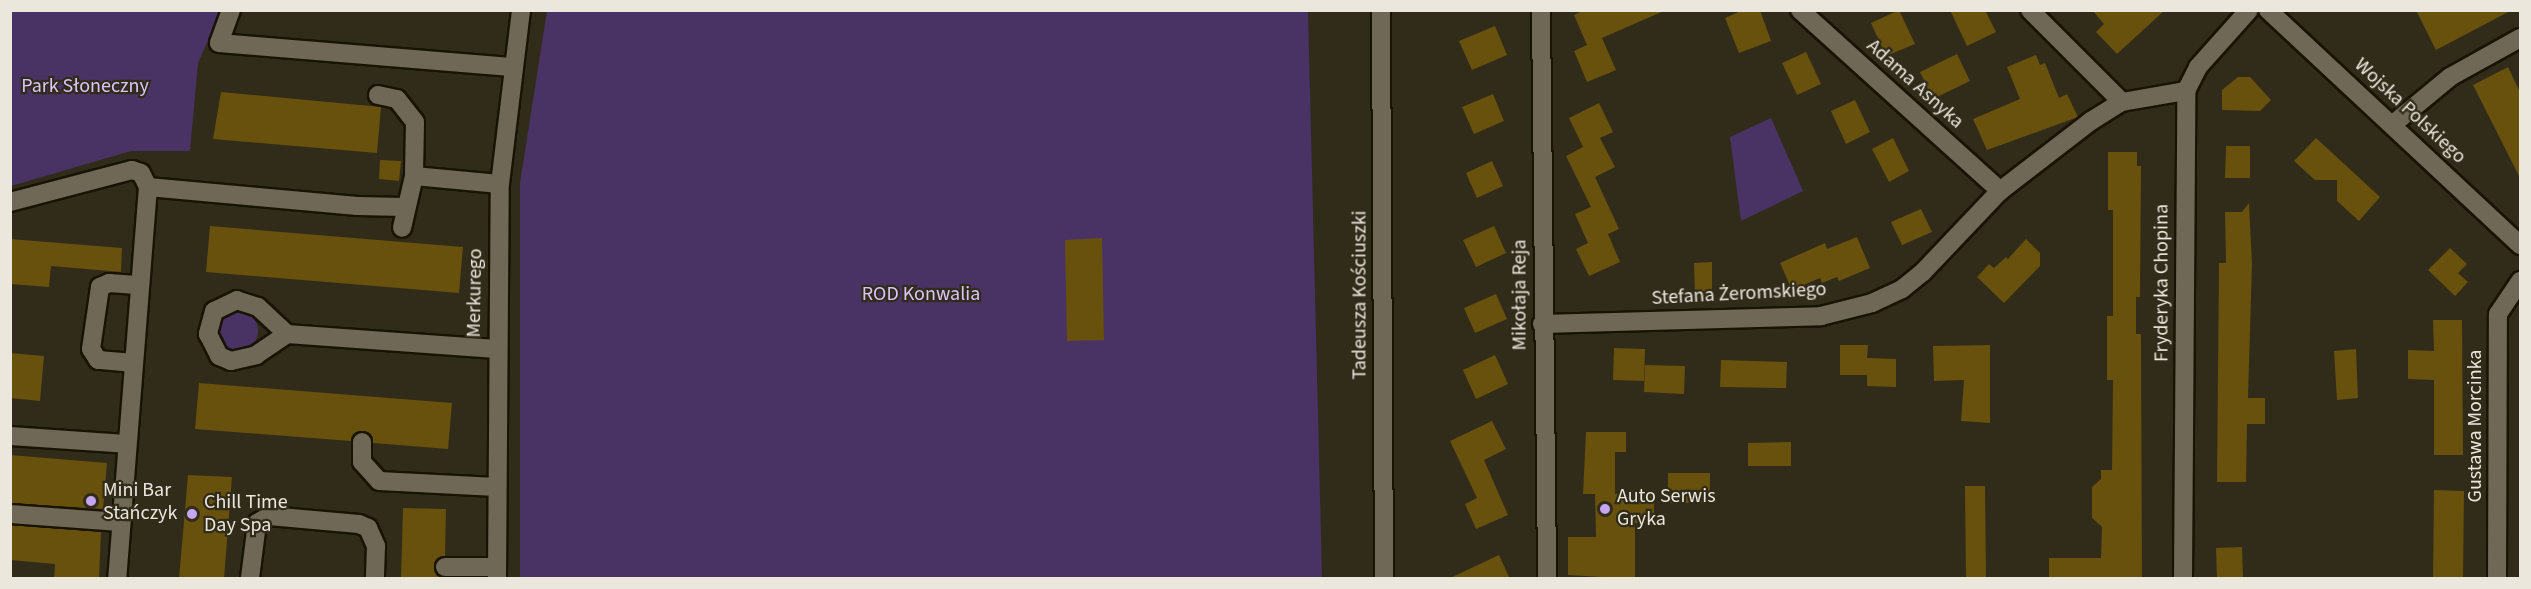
<!DOCTYPE html>
<meta charset="utf-8">
<style>
body{margin:0}
#map{position:relative;width:2531px;height:589px;overflow:hidden;background:#312b1a;font-family:"Source Sans 3",sans-serif}
div>[style]{position:absolute}
.green>*{inset:0;background:#493365}
.round{border-radius:50%}
.building>*{inset:0;background:#67510d}
.roads{filter:drop-shadow(2px 0 #191304) drop-shadow(-2px 0 #191304) drop-shadow(0 2px #191304) drop-shadow(0 -2px #191304)}
.minor>*{height:18px;margin:-9px;padding:0 9px;transform-origin:9px;border-radius:9px;background:#6f6856}
.dots>*{width:16px;height:16px;translate:-50% -50%;box-sizing:border-box;border:3px solid #312b1a;border-radius:50%}
span{translate:-50% -50%;white-space:nowrap;text-align:center;line-height:1.15;-webkit-text-stroke:4.5px #312b1a;paint-order:stroke}
.street-label{font-size:20px;color:#ebe7dd}
.park-label{font-size:20px;color:#dcc5fe}
.poi-label{font-size:20px;color:#ebe7dd}
.left{translate:0 -50%;text-align:left}
.frame{position:absolute;inset:0;border:12px solid #ebe7dd;pointer-events:none}
</style>
<div id="map">
<div class="green">
<div style="clip-path:polygon(11px 11px,221px 11px,198px 63px,190px 151px,131px 151px,11px 186px)"></div>
<div style="clip-path:polygon(547px 11px,1308px 11px,1322px 578px,520px 578px,520px 183px)"></div>
<div style="clip-path:polygon(1771px 118px,1803px 191px,1741px 221px,1730px 137px)"></div>
<div class="round" style="left:218px;top:311px;width:40px;height:40px"></div>
</div>
<div class="building">
<div style="clip-path:polygon(1584px 10px,1666px 10px,1602px 38px,1616px 70px,1587px 82px,1574px 51px,1600px 39px,1587px 45px,1574px 15px)"></div>
<div style="clip-path:polygon(1743px 10px,1760px 10px,1771px 41px,1739px 53px,1725px 18px)"></div>
<div style="clip-path:polygon(1899px 10px,1915px 44px,1886px 56px,1871px 23px)"></div>
<div style="clip-path:polygon(1950px 10px,1985px 10px,1996px 32px,1967px 46px)"></div>
<div style="clip-path:polygon(2092px 10px,2165px 10px,2117px 54px,2096px 32px,2104px 24px)"></div>
<div style="clip-path:polygon(2416px 10px,2512px 10px,2436px 50px)"></div>
<div style="clip-path:polygon(1495px 26px,1507px 55px,1472px 70px,1459px 41px)"></div>
<div style="clip-path:polygon(1806px 52px,1821px 84px,1797px 95px,1782px 63px)"></div>
<div style="clip-path:polygon(1957px 54px,1970px 81px,1933px 99px,1920px 72px)"></div>
<div style="clip-path:polygon(2036px 55px,2040px 65px,2045px 63px,2059px 98px,2067px 94px,2078px 117px,1987px 150px,1973px 119px,2020px 99px,2007px 67px)"></div>
<div style="clip-path:polygon(2508px 67px,2520px 92px,2520px 178px,2473px 85px)"></div>
<div style="clip-path:polygon(2238px 77px,2250px 77px,2271px 100px,2260px 111px,2222px 110px,2222px 90px)"></div>
<div style="clip-path:polygon(221px 92px,381px 107px,377px 153px,213px 139px)"></div>
<div style="clip-path:polygon(1493px 94px,1504px 121px,1474px 134px,1462px 107px)"></div>
<div style="clip-path:polygon(1855px 100px,1870px 132px,1846px 144px,1831px 111px)"></div>
<div style="clip-path:polygon(1599px 103px,1613px 132px,1600px 138px,1615px 167px,1595px 177px,1619px 229px,1608px 234px,1620px 262px,1589px 276px,1576px 249px,1588px 243px,1575px 214px,1591px 207px,1566px 156px,1583px 147px,1569px 118px)"></div>
<div style="clip-path:polygon(1893px 138px,1909px 171px,1889px 182px,1872px 149px)"></div>
<div style="clip-path:polygon(2316px 138px,2380px 197px,2359px 221px,2337px 201px,2337px 180px,2315px 180px,2294px 161px)"></div>
<div style="clip-path:polygon(2226px 146px,2250px 146px,2250px 178px,2225px 178px)"></div>
<div style="clip-path:polygon(2108px 152px,2137px 152px,2137px 166px,2141px 166px,2140px 297px,2136px 297px,2136px 334px,2141px 334px,2142px 579px,2049px 579px,2049px 558px,2101px 558px,2102px 527px,2092px 518px,2092px 487px,2101px 479px,2101px 470px,2112px 470px,2113px 380px,2107px 380px,2107px 316px,2113px 316px,2113px 210px,2108px 210px)"></div>
<div style="clip-path:polygon(380px 160px,401px 161px,399px 181px,379px 179px)"></div>
<div style="clip-path:polygon(1492px 161px,1503px 186px,1477px 198px,1466px 173px)"></div>
<div style="clip-path:polygon(2249px 203px,2252px 264px,2248px 398px,2265px 398px,2265px 424px,2247px 424px,2246px 482px,2217px 482px,2219px 263px,2226px 263px,2225px 212px,2242px 212px)"></div>
<div style="clip-path:polygon(1921px 209px,1932px 232px,1902px 245px,1891px 222px)"></div>
<div style="clip-path:polygon(210px 226px,463px 247px,459px 293px,206px 272px)"></div>
<div style="clip-path:polygon(1494px 226px,1506px 253px,1476px 267px,1463px 240px)"></div>
<div style="clip-path:polygon(1857px 237px,1870px 268px,1839px 281px,1837px 277px,1822px 283px,1820px 278px,1792px 290px,1780px 263px,1825px 243px,1827px 249px)"></div>
<div style="clip-path:polygon(1102px 238px,1104px 340px,1067px 341px,1065px 240px)"></div>
<div style="clip-path:polygon(10px 239px,122px 248px,121px 272px,51px 266px,49px 287px,10px 284px)"></div>
<div style="clip-path:polygon(2026px 239px,2040px 253px,2040px 266px,2004px 303px,1977px 277px,1989px 264px,1994px 268px,2006px 257px,2008px 259px)"></div>
<div style="clip-path:polygon(2450px 248px,2467px 264px,2458px 273px,2468px 282px,2455px 296px,2428px 270px)"></div>
<div style="clip-path:polygon(1712px 262px,1712px 293px,1695px 294px,1694px 263px)"></div>
<div style="clip-path:polygon(1496px 294px,1507px 319px,1475px 333px,1464px 308px)"></div>
<div style="clip-path:polygon(2433px 320px,2462px 320px,2463px 455px,2434px 455px,2434px 380px,2408px 379px,2408px 350px,2434px 351px)"></div>
<div style="clip-path:polygon(1840px 345px,1868px 345px,1867px 358px,1896px 359px,1896px 387px,1867px 386px,1867px 370px,1867px 375px,1840px 375px)"></div>
<div style="clip-path:polygon(1990px 345px,1990px 423px,1961px 421px,1964px 380px,1934px 381px,1933px 346px)"></div>
<div style="clip-path:polygon(1614px 348px,1645px 349px,1644px 381px,1613px 380px)"></div>
<div style="clip-path:polygon(2356px 349px,2358px 398px,2337px 400px,2334px 351px)"></div>
<div style="clip-path:polygon(10px 353px,44px 356px,40px 401px,10px 398px)"></div>
<div style="clip-path:polygon(1495px 355px,1508px 384px,1476px 399px,1463px 370px)"></div>
<div style="clip-path:polygon(1721px 360px,1787px 362px,1786px 388px,1720px 387px)"></div>
<div style="clip-path:polygon(1645px 365px,1685px 366px,1684px 394px,1644px 392px)"></div>
<div style="clip-path:polygon(199px 383px,452px 403px,448px 449px,373px 443px,371px 436px,363px 431px,356px 433px,351px 441px,195px 429px)"></div>
<div style="clip-path:polygon(1492px 421px,1506px 449px,1484px 460px,1508px 515px,1476px 529px,1465px 504px,1477px 498px,1450px 441px)"></div>
<div style="clip-path:polygon(1586px 432px,1626px 432px,1626px 452px,1615px 452px,1615px 494px,1654px 493px,1654px 523px,1635px 523px,1635px 579px,1568px 575px,1568px 537px,1596px 537px,1595px 494px,1583px 494px)"></div>
<div style="clip-path:polygon(1791px 442px,1791px 466px,1748px 466px,1748px 443px)"></div>
<div style="clip-path:polygon(10px 455px,107px 463px,103px 509px,10px 503px)"></div>
<div style="clip-path:polygon(1668px 473px,1710px 473px,1710px 503px,1668px 503px)"></div>
<div style="clip-path:polygon(188px 475px,232px 477px,224px 579px,179px 579px)"></div>
<div style="clip-path:polygon(1965px 486px,1985px 486px,1986px 579px,1966px 579px)"></div>
<div style="clip-path:polygon(2434px 490px,2464px 491px,2463px 579px,2433px 579px)"></div>
<div style="clip-path:polygon(403px 508px,446px 509px,445px 556px,434px 566px,436px 573px,444px 579px,401px 579px)"></div>
<div style="clip-path:polygon(10px 525px,101px 532px,99px 579px,54px 579px,55px 564px,10px 560px)"></div>
<div style="clip-path:polygon(2242px 547px,2243px 579px,2217px 579px,2216px 548px)"></div>
<div style="clip-path:polygon(1499px 555px,1510px 579px,1448px 579px)"></div>
</div>
<div class="roads">
<div class="minor">
<div style="left:231px;top:10px;width:35px;rotate:110deg"></div>
<div style="left:219px;top:43px;width:296px;rotate:4.7deg"></div>
<div style="left:1381px;top:10px;width:568px;rotate:89.7deg"></div>
<div style="left:1541px;top:10px;width:568px;rotate:89.39deg"></div>
<div style="left:1800px;top:10px;width:270px;rotate:42.1deg"></div>
<div style="left:2030px;top:10px;width:130px;rotate:45deg"></div>
<div style="left:2268px;top:10px;width:345px;rotate:43deg"></div>
<div style="left:378px;top:95px;width:19px;rotate:12deg"></div>
<div style="left:397px;top:99px;width:29px;rotate:52deg"></div>
<div style="left:415px;top:122px;width:54px;rotate:91.1deg"></div>
<div style="left:414px;top:176px;width:53px;rotate:103deg"></div>
<div style="left:2392px;top:125px;width:75px;rotate:-39.6deg"></div>
<div style="left:2450px;top:77px;width:80px;rotate:-29.1deg"></div>
<div style="left:414px;top:176px;width:86px;rotate:5.3deg"></div>
<div style="left:148px;top:187px;width:210px;rotate:5.2deg"></div>
<div style="left:357px;top:206px;width:47px;rotate:1.2deg"></div>
<div style="left:10px;top:202px;width:126px;rotate:-14.7deg"></div>
<div style="left:132px;top:170px;width:9px;rotate:18deg"></div>
<div style="left:141px;top:173px;width:16px;rotate:63deg"></div>
<div style="left:148px;top:187px;width:392px;rotate:94.5deg"></div>
<div style="left:1542px;top:324px;width:279px;rotate:-1.6deg"></div>
<div style="left:1821px;top:316px;width:53px;rotate:-14.3deg"></div>
<div style="left:1872px;top:303px;width:33px;rotate:-25deg"></div>
<div style="left:1902px;top:289px;width:27px;rotate:-39deg"></div>
<div style="left:1923px;top:272px;width:112px;rotate:-46.5deg"></div>
<div style="left:2000px;top:191px;width:115px;rotate:-37.6deg"></div>
<div style="left:2091px;top:121px;width:36px;rotate:-32deg"></div>
<div style="left:2122px;top:102px;width:65px;rotate:-9.8deg"></div>
<div style="left:287px;top:334px;width:40px;rotate:-137deg"></div>
<div style="left:258px;top:307px;width:22px;rotate:-162deg"></div>
<div style="left:237px;top:300px;width:25px;rotate:154deg"></div>
<div style="left:214px;top:311px;width:24px;rotate:105deg"></div>
<div style="left:208px;top:334px;width:25px;rotate:63deg"></div>
<div style="left:219px;top:356px;width:13px;rotate:23deg"></div>
<div style="left:231px;top:361px;width:26px;rotate:-13deg"></div>
<div style="left:256px;top:355px;width:37px;rotate:-34deg"></div>
<div style="left:287px;top:334px;width:210px;rotate:4.1deg"></div>
<div style="left:134px;top:363px;width:36px;rotate:-175deg"></div>
<div style="left:98px;top:360px;width:13px;rotate:-122deg"></div>
<div style="left:91px;top:349px;width:63px;rotate:-81.7deg"></div>
<div style="left:100px;top:287px;width:10px;rotate:-24deg"></div>
<div style="left:109px;top:283px;width:31px;rotate:4deg"></div>
<div style="left:10px;top:436px;width:116px;rotate:3.9deg"></div>
<div style="left:362px;top:442px;width:20px;rotate:90deg"></div>
<div style="left:362px;top:462px;width:25px;rotate:48deg"></div>
<div style="left:379px;top:481px;width:117px;rotate:2.9deg"></div>
<div style="left:10px;top:514px;width:110px;rotate:4.2deg"></div>
<div style="left:445px;top:567px;width:52px"></div>
<div style="left:250px;top:578px;width:55px;rotate:-82.7deg"></div>
<div style="left:257px;top:523px;width:14px;rotate:-30deg"></div>
<div style="left:269px;top:516px;width:90px;rotate:5.1deg"></div>
<div style="left:359px;top:524px;width:10px;rotate:24deg"></div>
<div style="left:368px;top:528px;width:20px;rotate:66deg"></div>
<div style="left:376px;top:546px;width:32px;rotate:92deg"></div>
<div style="left:497px;top:578px;width:394px;rotate:-89.6deg"></div>
<div style="left:500px;top:184px;width:175px;rotate:-83.1deg"></div>
<div style="left:2183px;top:578px;width:487px;rotate:-89.6deg"></div>
<div style="left:2186px;top:91px;width:27px;rotate:-63deg"></div>
<div style="left:2198px;top:67px;width:76px;rotate:-48.2deg"></div>
<div style="left:2497px;top:578px;width:264px;rotate:-89.8deg"></div>
<div style="left:2498px;top:314px;width:40px;rotate:-56deg"></div>
</div>
</div>
<div class="dots">
<div style="left:91px;top:501px;background:#c5a6f0"></div>
<div style="left:1605px;top:509px;background:#c5a6f0"></div>
<div style="left:192px;top:514px;background:#c5a6f0"></div>
</div>
<div class="street-label">
<span style="left:1915px;top:84px;rotate:42deg">Adama Asnyka</span>
<span style="left:2410px;top:111px;rotate:43deg">Wojska Polskiego</span>
<span style="left:2162px;top:283px;rotate:-90deg">Fryderyka Chopina</span>
<span style="left:475px;top:293px;rotate:-89deg">Merkurego</span>
<span style="left:1739px;top:294px;rotate:-3deg">Stefana Żeromskiego</span>
<span style="left:1360px;top:295px;rotate:-90deg">Tadeusza Kościuszki</span>
<span style="left:1520px;top:295px;rotate:-90deg">Mikołaja Reja</span>
<span style="left:2475px;top:426px;rotate:-90deg">Gustawa Morcinka</span>
</div>
<div class="park-label">
<span style="left:85px;top:86px">Park Słoneczny</span>
<span style="left:921px;top:294px">ROD Konwalia</span>
</div>
<div class="poi-label">
<span class="left" style="left:103px;top:502px">Mini Bar<br>Stańczyk</span>
<span class="left" style="left:1617px;top:508px">Auto Serwis<br>Gryka</span>
<span class="left" style="left:204px;top:514px">Chill Time<br>Day Spa</span>
</div>
<div class="frame"></div>
</div>
